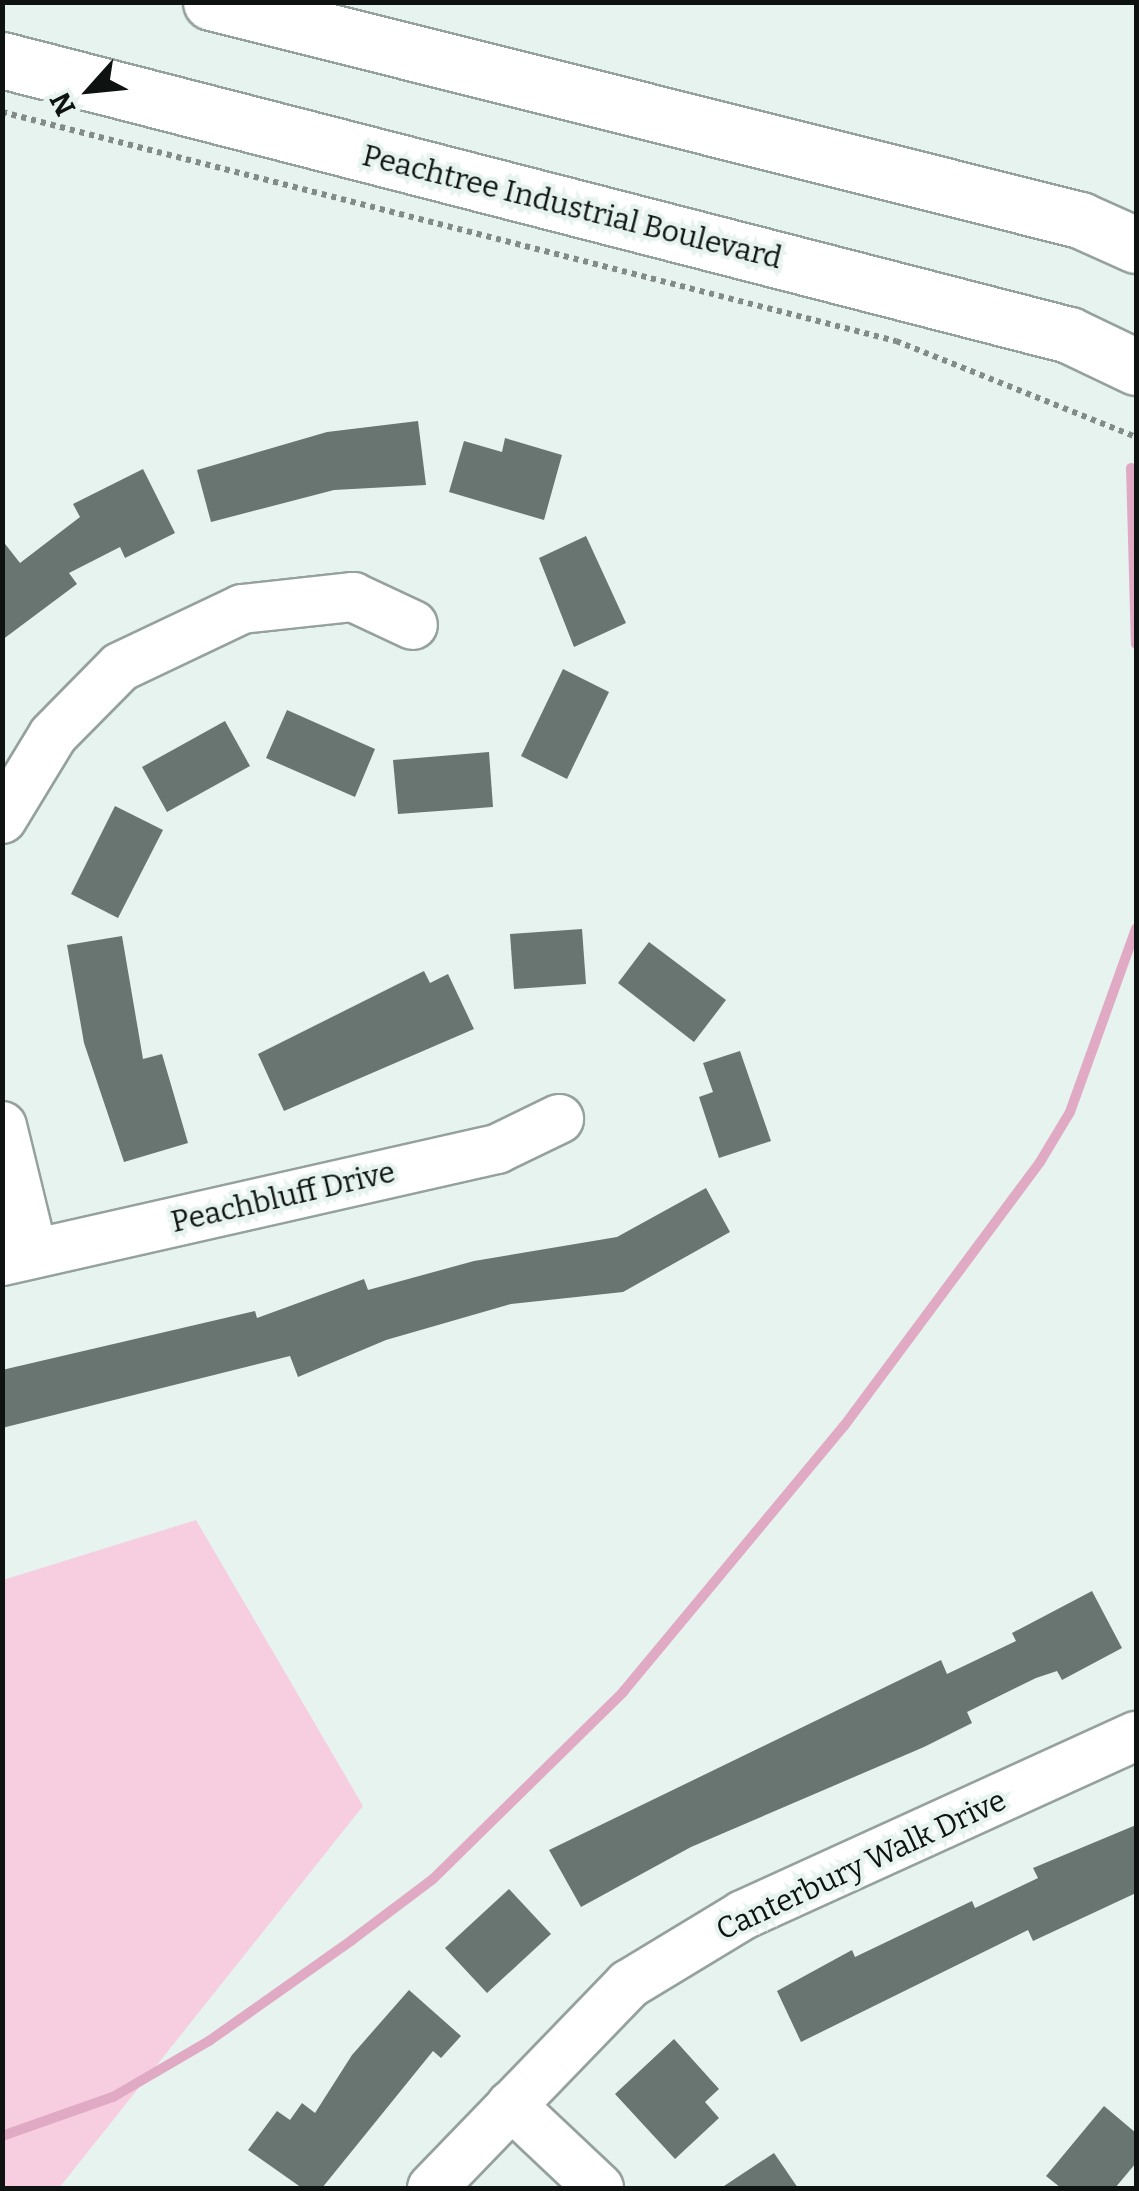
<!DOCTYPE html>
<style>
body{margin:0}
#map{position:relative;width:1139px;height:2191px;overflow:hidden;background:#e6f3ee;font-family:Bitter,serif}
div>[style]{position:absolute}
.green>*{inset:0;background:#f6cee0}
.stream>*{height:10px;margin:-5px;padding:0 5px;transform-origin:5px;border-radius:5px;background:#e1aac4}
.building>*{inset:0;background:#697571}
.path>*{height:6px;margin-top:-3px;transform-origin:0;background:repeating-linear-gradient(90deg,#828b88 0 5px,transparent 0 10px)}
.roads{filter:drop-shadow(2px 0 #95a19d) drop-shadow(-2px 0 #95a19d) drop-shadow(0 2px #95a19d) drop-shadow(0 -2px #95a19d)}
.minor>*{height:48px;margin:-24px;padding:0 24px;transform-origin:24px;border-radius:24px;background:#fff}
.highway>*{height:55px;margin:-27.5px;padding:0 27.5px;transform-origin:27.5px;border-radius:27.5px;background:#fff}
span{translate:-50% -50%;white-space:nowrap;text-align:center;line-height:1.15;-webkit-text-stroke:8px #e6f3ee;paint-order:stroke}
.street-label{font-size:30px;color:#0e1311}
.frame{position:absolute;inset:0;border:5px solid #0e1311;pointer-events:none}
.north{position:absolute;left:40px;top:40px;width:100px;height:100px;-webkit-text-stroke:8px #e6f3ee;paint-order:stroke;rotate:243deg;font-size:28px;font-weight:700;line-height:40px;text-align:center;color:#0e1311}
.north::after{content:'';display:block;margin:auto;width:35px;height:45px;background:#0e1311;clip-path:polygon(50% 0,100% 100%,50% 72%,0 100%)}
</style>
<div id="map">
<div class="green">
<div style="clip-path:polygon(196px 1520px,363px 1806px,59px 2188px,3px 2188px,3px 1580px)"></div>
</div>
<div class="stream">
<div style="left:1131px;top:468px;width:176px;rotate:88.4deg"></div>
<div style="left:2px;top:2136px;width:118px;rotate:-19.4deg"></div>
<div style="left:113px;top:2097px;width:111px;rotate:-30.3deg"></div>
<div style="left:209px;top:2041px;width:175px;rotate:-35.2deg"></div>
<div style="left:352px;top:1940px;width:101px;rotate:-37deg"></div>
<div style="left:433px;top:1879px;width:267px;rotate:-44.5deg"></div>
<div style="left:623px;top:1692px;width:346px;rotate:-50.3deg"></div>
<div style="left:844px;top:1426px;width:329px;rotate:-53.4deg"></div>
<div style="left:1040px;top:1162px;width:58px;rotate:-59deg"></div>
<div style="left:1070px;top:1112px;width:195px;rotate:-70.2deg"></div>
</div>
<div class="building">
<div style="clip-path:polygon(418px 421px,426px 485px,334px 490px,211px 522px,197px 470px,327px 432px)"></div>
<div style="clip-path:polygon(505px 438px,562px 455px,544px 520px,449px 492px,464px 441px,502px 452px)"></div>
<div style="clip-path:polygon(143px 469px,175px 533px,125px 558px,120px 547px,69px 573px,77px 584px,2px 640px,2px 540px,20px 563px,80px 517px,73px 504px)"></div>
<div style="clip-path:polygon(586px 536px,626px 623px,574px 647px,539px 558px)"></div>
<div style="clip-path:polygon(563px 669px,609px 692px,567px 779px,521px 756px)"></div>
<div style="clip-path:polygon(287px 710px,375px 749px,355px 797px,266px 758px)"></div>
<div style="clip-path:polygon(225px 721px,250px 766px,167px 812px,142px 767px)"></div>
<div style="clip-path:polygon(489px 752px,493px 807px,398px 814px,393px 760px)"></div>
<div style="clip-path:polygon(115px 806px,163px 830px,118px 918px,71px 894px)"></div>
<div style="clip-path:polygon(582px 929px,586px 984px,514px 989px,510px 934px)"></div>
<div style="clip-path:polygon(122px 936px,143px 1059px,162px 1054px,188px 1143px,124px 1162px,84px 1043px,67px 945px)"></div>
<div style="clip-path:polygon(649px 942px,726px 1000px,694px 1042px,618px 983px)"></div>
<div style="clip-path:polygon(424px 971px,430px 983px,448px 974px,474px 1029px,284px 1111px,258px 1054px)"></div>
<div style="clip-path:polygon(740px 1051px,771px 1141px,719px 1158px,699px 1097px,713px 1092px,703px 1063px)"></div>
<div style="clip-path:polygon(706px 1188px,730px 1232px,623px 1292px,511px 1304px,386px 1340px,298px 1377px,290px 1356px,2px 1428px,2px 1370px,255px 1311px,257px 1318px,364px 1279px,368px 1290px,474px 1261px,617px 1237px)"></div>
<div style="clip-path:polygon(1092px 1591px,1122px 1648px,1062px 1680px,1057px 1671px,1036px 1678px,967px 1712px,972px 1723px,924px 1747px,691px 1847px,581px 1907px,549px 1850px,941px 1660px,947px 1674px,1016px 1641px,1012px 1633px)"></div>
<div style="clip-path:polygon(1136px 1825px,1136px 1893px,1033px 1941px,1028px 1930px,801px 2042px,777px 1991px,852px 1950px,855px 1957px,972px 1901px,975px 1908px,1038px 1878px,1033px 1868px)"></div>
<div style="clip-path:polygon(509px 1889px,551px 1934px,487px 1993px,445px 1948px)"></div>
<div style="clip-path:polygon(409px 1990px,461px 2036px,441px 2058px,433px 2051px,322px 2188px,302px 2188px,248px 2150px,277px 2111px,290px 2120px,302px 2103px,315px 2113px,352px 2055px)"></div>
<div style="clip-path:polygon(674px 2039px,719px 2089px,705px 2102px,719px 2118px,675px 2159px,615px 2094px)"></div>
<div style="clip-path:polygon(1104px 2106px,1136px 2133px,1136px 2163px,1115px 2188px,1061px 2188px,1046px 2176px)"></div>
<div style="clip-path:polygon(774px 2153px,798px 2188px,721px 2188px)"></div>
</div>
<div class="path">
<div style="left:2px;top:112px;width:923px;rotate:14.37deg"></div>
<div style="left:896px;top:341px;width:258px;rotate:21.8deg"></div>
</div>
<div class="roads">
<div class="minor">
<div style="left:2px;top:819px;width:98px;rotate:-58.7deg"></div>
<div style="left:53px;top:735px;width:95px;rotate:-45.4deg"></div>
<div style="left:120px;top:667px;width:135px;rotate:-25.4deg"></div>
<div style="left:242px;top:609px;width:112px;rotate:-6.2deg"></div>
<div style="left:353px;top:597px;width:66px;rotate:25deg"></div>
<div style="left:2px;top:1126px;width:131px;rotate:76.3deg"></div>
<div style="left:2px;top:1261px;width:508px;rotate:-12.75deg"></div>
<div style="left:497px;top:1149px;width:69px;rotate:-25.8deg"></div>
<div style="left:511px;top:2105px;width:121px;rotate:43.3deg"></div>
<div style="left:432px;top:2188px;width:284px;rotate:-46deg"></div>
<div style="left:629px;top:1984px;width:133px;rotate:-31.2deg"></div>
<div style="left:743px;top:1915px;width:432px;rotate:-24.5deg"></div>
</div>
<div class="highway">
<div style="left:211px;top:2px;width:896px;rotate:14.08deg"></div>
<div style="left:1080px;top:220px;width:61px;rotate:24.1deg"></div>
<div style="left:2px;top:60px;width:1102px;rotate:14.45deg"></div>
<div style="left:1069px;top:335px;width:74px;rotate:25.5deg"></div>
</div>
</div>
<div class="street-label">
<span style="left:572px;top:207px;rotate:14deg">Peachtree Industrial Boulevard</span>
<span style="left:283px;top:1197px;rotate:-13deg">Peachbluff Drive</span>
<span style="left:861px;top:1865px;rotate:-25deg">Canterbury Walk Drive</span>
</div>
<div class="frame"></div>
<div class="north">N</div>
</div>
